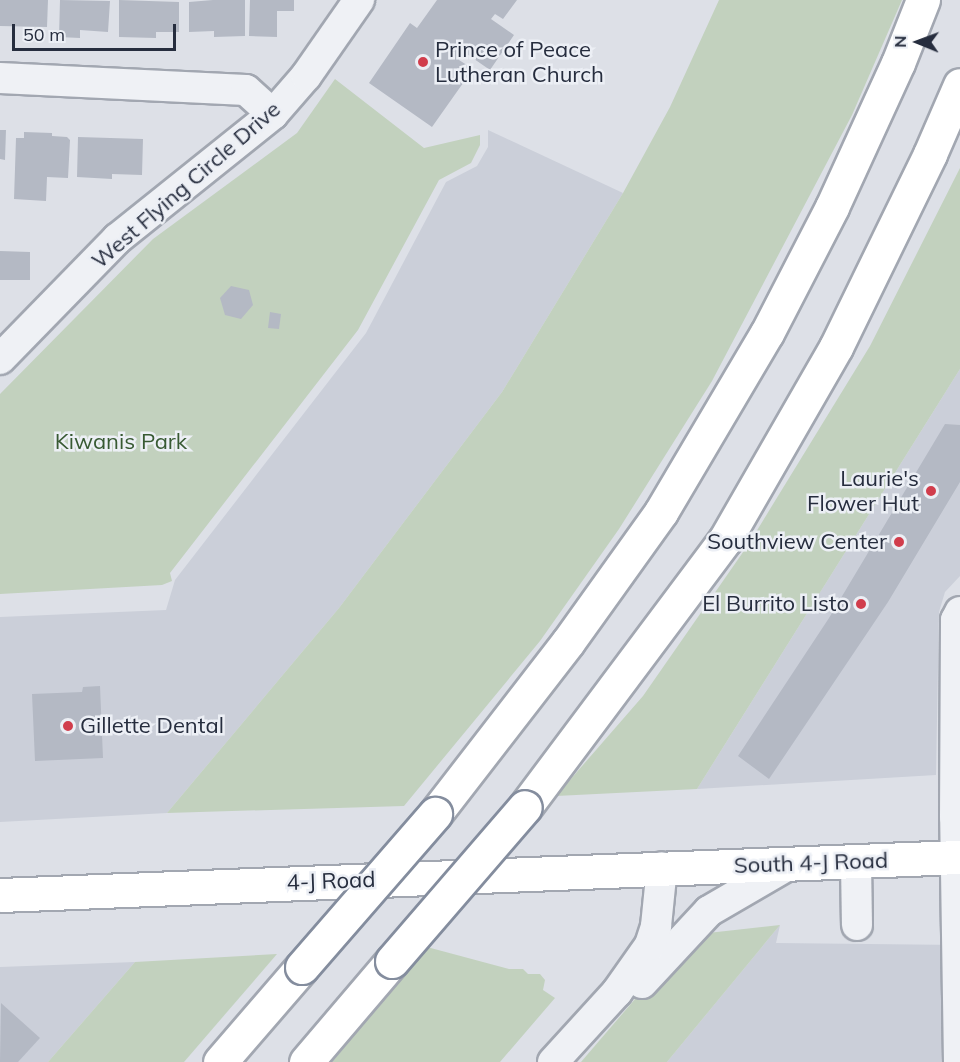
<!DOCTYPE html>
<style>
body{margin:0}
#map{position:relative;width:960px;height:1062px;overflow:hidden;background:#dde0e7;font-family:Mulish,sans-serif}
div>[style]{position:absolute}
.built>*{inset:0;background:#cbcfd9}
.green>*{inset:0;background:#c2d1be}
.building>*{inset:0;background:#b4b9c4}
.roads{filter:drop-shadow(2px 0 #a2a7b1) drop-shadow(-2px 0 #a2a7b1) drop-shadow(0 2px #a2a7b1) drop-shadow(0 -2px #a2a7b1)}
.minor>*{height:30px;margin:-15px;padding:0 15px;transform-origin:15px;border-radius:15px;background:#eff1f5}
.major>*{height:33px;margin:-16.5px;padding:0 16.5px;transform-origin:16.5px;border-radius:16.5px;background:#fff}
.highway>*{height:33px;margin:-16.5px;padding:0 16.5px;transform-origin:16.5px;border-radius:16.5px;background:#fff}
.bridges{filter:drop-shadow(2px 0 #848d9e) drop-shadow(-2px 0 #848d9e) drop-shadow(0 2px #848d9e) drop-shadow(0 -2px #848d9e)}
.highway-bridge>*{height:33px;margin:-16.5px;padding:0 16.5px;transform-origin:16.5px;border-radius:16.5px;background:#fff}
.dots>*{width:16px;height:16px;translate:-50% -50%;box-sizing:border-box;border:3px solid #eceff5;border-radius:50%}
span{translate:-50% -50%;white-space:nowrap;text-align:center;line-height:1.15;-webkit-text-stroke:5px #eceff5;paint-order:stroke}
.poi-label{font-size:22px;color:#262d3e}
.left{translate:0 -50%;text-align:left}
.right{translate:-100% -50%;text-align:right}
.street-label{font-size:22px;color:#262d3e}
.park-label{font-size:22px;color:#385a33}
.north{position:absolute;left:888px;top:12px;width:60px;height:60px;-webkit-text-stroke:4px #eceff5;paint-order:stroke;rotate:271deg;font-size:16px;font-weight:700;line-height:24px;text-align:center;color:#262d3e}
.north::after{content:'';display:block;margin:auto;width:21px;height:27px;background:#262d3e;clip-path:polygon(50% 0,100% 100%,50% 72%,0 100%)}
.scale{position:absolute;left:12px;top:24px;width:164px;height:27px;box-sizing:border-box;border:3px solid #262d3e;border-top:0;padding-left:8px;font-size:18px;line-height:21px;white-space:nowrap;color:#262d3e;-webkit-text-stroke:4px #eceff5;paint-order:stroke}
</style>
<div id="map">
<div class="built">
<div style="clip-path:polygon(488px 130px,623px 193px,502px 392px,339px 608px,167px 813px,0 822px,0 617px,166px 610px,175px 580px,366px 333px,446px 182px,477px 166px,488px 147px)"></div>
<div style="clip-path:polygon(960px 369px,960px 576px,945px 592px,939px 612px,936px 775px,697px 789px)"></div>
<div style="clip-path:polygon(780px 925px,776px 943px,960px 945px,960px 1062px,667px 1062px)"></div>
<div style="clip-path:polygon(135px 962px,48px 1062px,0 1062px,0 967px)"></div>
</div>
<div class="green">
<div style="clip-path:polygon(719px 0,902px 0,852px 115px,712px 381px,619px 529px,540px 641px,404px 806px,167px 813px,339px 608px,502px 392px,623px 193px,670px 107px)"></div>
<div style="clip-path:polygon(335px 79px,424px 148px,480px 135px,480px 145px,471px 163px,439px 180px,358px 330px,170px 573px,172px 581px,162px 585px,0 594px,0 394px,153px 239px,297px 133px)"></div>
<div style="clip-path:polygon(960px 168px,960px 369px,697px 789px,556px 796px,643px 696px,748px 545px,870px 346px)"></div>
<div style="clip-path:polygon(780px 925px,667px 1062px,581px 1062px,690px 935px)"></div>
<div style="clip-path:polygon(427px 947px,509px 969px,523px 969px,528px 974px,540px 974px,545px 980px,543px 990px,555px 998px,500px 1062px,332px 1062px)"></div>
<div style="clip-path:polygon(277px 954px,184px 1062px,48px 1062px,135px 962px)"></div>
</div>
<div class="building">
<div style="clip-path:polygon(0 0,48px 0,47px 27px,0 26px)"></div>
<div style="clip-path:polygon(60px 0,110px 1px,108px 32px,80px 30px,80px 38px,59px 37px)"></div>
<div style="clip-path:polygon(119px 0,179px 2px,179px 32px,156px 32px,156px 38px,119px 37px)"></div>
<div style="clip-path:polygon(213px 0,245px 0,245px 36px,214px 37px,214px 31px,189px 32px,189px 2px)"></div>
<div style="clip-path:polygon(250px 0,294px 0,294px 11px,277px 11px,277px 37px,249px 36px)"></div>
<div style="clip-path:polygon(437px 0,517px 0,503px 19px,495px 14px,491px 19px,514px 35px,490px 70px,464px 52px,459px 60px,473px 69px,432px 127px,369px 83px,410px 23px,417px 28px)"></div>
<div style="clip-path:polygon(0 130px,6px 130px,5px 160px,0 159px)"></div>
<div style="clip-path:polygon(24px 132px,52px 133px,52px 136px,67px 137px,70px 140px,68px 178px,47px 177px,46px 201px,14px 199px,16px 138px,24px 138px)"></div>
<div style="clip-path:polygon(78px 137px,143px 139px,142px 175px,112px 174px,112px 179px,77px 177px)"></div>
<div style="clip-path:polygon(0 251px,30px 252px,30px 280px,0 280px)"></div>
<div style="clip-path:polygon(231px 286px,249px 290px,253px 305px,241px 319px,225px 315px,220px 298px)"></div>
<div style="clip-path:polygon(270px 312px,281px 314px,279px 329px,268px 328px)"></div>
<div style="clip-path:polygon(945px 424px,960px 425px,960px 482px,888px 602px,769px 779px,738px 756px,829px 618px)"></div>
<div style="clip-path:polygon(100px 686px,103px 758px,35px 761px,32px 694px,82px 692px,83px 687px)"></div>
<div style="clip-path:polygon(1px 1003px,40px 1038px,18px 1062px,0 1062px)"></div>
</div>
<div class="roads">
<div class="minor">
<div style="left:0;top:78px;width:246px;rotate:2.8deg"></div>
<div style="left:246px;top:90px;width:36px;rotate:42deg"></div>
<div style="left:0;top:359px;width:168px;rotate:-45.7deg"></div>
<div style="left:117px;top:239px;width:200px;rotate:-38.7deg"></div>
<div style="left:273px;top:114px;width:50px;rotate:-49deg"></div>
<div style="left:306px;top:76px;width:93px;rotate:-55.1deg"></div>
<div style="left:856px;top:863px;width:62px;rotate:89.1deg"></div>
<div style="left:642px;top:983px;width:98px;rotate:-47.1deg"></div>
<div style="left:709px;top:911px;width:91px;rotate:-30.2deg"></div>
<div style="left:553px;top:1062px;width:95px;rotate:-47.6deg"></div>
<div style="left:617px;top:992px;width:57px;rotate:-54.9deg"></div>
<div style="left:650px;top:945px;width:20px;rotate:-72deg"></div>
<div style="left:656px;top:926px;width:59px;rotate:-84.2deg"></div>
<div style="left:959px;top:1062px;width:245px;rotate:-90.9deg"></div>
<div style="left:955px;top:817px;width:197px;rotate:-89.7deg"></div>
<div style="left:956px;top:620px;width:9px;rotate:-63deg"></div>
</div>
<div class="major">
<div style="left:0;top:895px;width:961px;rotate:-2.27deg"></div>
</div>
<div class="highway">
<div style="left:525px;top:807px;width:334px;rotate:-53.2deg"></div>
<div style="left:725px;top:540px;width:223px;rotate:-60.1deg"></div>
<div style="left:836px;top:347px;width:215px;rotate:-64deg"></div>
<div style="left:930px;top:154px;width:75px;rotate:-66.5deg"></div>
<div style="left:435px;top:814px;width:217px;rotate:-52.3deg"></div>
<div style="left:568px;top:642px;width:160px;rotate:-54.4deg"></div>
<div style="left:661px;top:512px;width:208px;rotate:-59.4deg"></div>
<div style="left:767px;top:333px;width:142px;rotate:-62.7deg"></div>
<div style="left:832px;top:207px;width:158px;rotate:-65.4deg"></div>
<div style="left:898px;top:63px;width:68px;rotate:-68.4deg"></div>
<div style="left:220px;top:1062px;width:125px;rotate:-49.2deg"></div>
<div style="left:306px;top:1062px;width:133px;rotate:-49.6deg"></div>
</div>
</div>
<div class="bridges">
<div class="highway-bridge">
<div style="left:392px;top:961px;width:203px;rotate:-49.2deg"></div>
<div style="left:302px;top:967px;width:203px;rotate:-49deg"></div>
</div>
</div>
<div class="dots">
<div style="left:423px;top:62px;background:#d13d4c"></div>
<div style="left:931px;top:491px;background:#d13d4c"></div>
<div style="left:899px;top:542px;background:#d13d4c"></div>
<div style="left:861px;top:604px;background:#d13d4c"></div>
<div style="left:68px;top:726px;background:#d13d4c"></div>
</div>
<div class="poi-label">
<span class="left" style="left:435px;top:62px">Prince of Peace<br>Lutheran Church</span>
<span class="right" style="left:919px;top:491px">Laurie's<br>Flower Hut</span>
<span class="right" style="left:887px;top:542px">Southview Center</span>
<span class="right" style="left:849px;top:604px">El Burrito Listo</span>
<span class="left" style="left:80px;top:726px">Gillette Dental</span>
</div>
<div class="street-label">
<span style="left:186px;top:185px;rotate:-41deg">West Flying Circle Drive</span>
<span style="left:811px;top:863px;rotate:-2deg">South 4-J Road</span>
<span style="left:331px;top:881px;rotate:-2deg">4-J Road</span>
</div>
<div class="park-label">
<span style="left:121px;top:442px">Kiwanis Park</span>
</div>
<div class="north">N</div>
<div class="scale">50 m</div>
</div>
